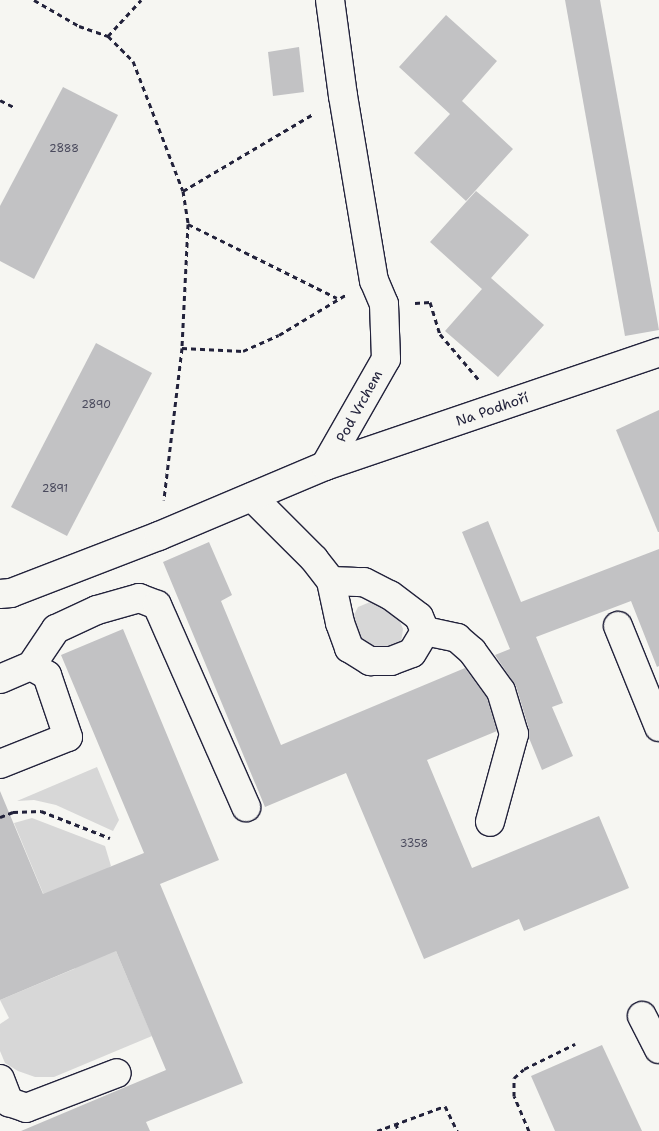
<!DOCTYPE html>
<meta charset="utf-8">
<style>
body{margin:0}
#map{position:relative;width:659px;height:1131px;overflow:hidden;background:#f6f6f2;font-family:"Shantell Sans",sans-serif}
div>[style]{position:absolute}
.green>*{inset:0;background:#d7d7d7}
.building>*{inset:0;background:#c2c2c4}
.path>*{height:3px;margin-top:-1.5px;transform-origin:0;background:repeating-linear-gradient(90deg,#22223b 0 5px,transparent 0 9px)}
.roads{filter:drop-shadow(1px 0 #22223b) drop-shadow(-1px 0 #22223b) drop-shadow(0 1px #22223b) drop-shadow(0 -1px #22223b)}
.minor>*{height:28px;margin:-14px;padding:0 14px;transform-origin:14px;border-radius:14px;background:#f6f6f2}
span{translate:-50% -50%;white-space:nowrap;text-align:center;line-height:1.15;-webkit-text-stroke:4px #f6f6f2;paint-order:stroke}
.number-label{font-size:11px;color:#4a4a5d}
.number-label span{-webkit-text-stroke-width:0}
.street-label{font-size:14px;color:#22223b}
</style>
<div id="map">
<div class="green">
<div style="clip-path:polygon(375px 600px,395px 609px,403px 629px,401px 643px,378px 652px,363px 645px,353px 617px,358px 607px)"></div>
<div style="clip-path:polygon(97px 767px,119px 820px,113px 831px,56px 805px,34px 800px,17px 801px)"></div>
<div style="clip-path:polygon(32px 818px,105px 846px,111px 866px,50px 910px,14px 823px)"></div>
<div style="clip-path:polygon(110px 937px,152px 1036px,54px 1077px,35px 1077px,18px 1071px,5px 1063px,0 1051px,0 1024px,9px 1018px,0 1000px,74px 969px)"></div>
</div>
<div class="building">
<div style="clip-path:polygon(565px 0,600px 0,659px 330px,625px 336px)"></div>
<div style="clip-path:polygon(446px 15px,497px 61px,462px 101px,513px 149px,466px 201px,414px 153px,450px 114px,399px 67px)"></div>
<div style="clip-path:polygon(299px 47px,304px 92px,273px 96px,268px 52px)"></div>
<div style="clip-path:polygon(63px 87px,118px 115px,34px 279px,0 261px,0 206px)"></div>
<div style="clip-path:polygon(476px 191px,529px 235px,491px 278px,544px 325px,498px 377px,445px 331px,482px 289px,430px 242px)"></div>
<div style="clip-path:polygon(96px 343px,152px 373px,67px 536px,11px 507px)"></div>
<div style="clip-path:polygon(659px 410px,659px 532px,658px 532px,616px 430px)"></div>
<div style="clip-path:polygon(488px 521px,521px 602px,659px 549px,659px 666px,657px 667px,631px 601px,536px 637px,563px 703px,552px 707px,573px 756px,542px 770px,529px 738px,529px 729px,516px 686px,495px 655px,510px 649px,462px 532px)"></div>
<div style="clip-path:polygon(209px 542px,232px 595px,221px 601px,281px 745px,465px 668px,487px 698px,497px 731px,427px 760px,472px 868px,599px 816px,629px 888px,524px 931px,519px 919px,424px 959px,346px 773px,265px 807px,163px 562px)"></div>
<div style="clip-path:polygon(123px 629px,219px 860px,160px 884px,243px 1083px,146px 1122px,150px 1131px,21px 1131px,166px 1070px,116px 951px,0 1000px,0 791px,43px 894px,144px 853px,61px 655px)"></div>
<div style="clip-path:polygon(602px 1045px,642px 1131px,555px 1131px,531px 1076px)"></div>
</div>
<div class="path">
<div style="left:34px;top:0;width:52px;rotate:30deg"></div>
<div style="left:79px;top:26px;width:31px;rotate:19deg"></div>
<div style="left:108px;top:36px;width:35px;rotate:45deg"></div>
<div style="left:133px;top:61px;width:139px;rotate:69deg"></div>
<div style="left:183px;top:191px;width:33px;rotate:81deg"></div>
<div style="left:188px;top:224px;width:124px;rotate:92.8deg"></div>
<div style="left:182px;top:348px;width:153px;rotate:96.8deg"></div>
<div style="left:108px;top:36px;width:49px;rotate:-47.5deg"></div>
<div style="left:0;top:100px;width:16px;rotate:27deg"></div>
<div style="left:183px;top:191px;width:151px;rotate:-30.6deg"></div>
<div style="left:188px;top:224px;width:166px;rotate:26.4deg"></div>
<div style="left:415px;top:303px;width:15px;rotate:-4deg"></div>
<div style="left:430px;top:302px;width:34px;rotate:73deg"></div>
<div style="left:440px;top:334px;width:60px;rotate:49.7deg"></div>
<div style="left:182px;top:348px;width:61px;rotate:2.8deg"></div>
<div style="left:243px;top:351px;width:39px;rotate:-24deg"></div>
<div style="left:279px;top:335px;width:79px;rotate:-31.1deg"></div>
<div style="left:0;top:817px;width:14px;rotate:-21deg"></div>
<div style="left:13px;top:812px;width:28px;rotate:-2deg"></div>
<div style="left:41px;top:811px;width:74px;rotate:21.4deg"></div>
<div style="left:396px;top:1123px;width:8px;rotate:76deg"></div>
<div style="left:377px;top:1131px;width:72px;rotate:-20.2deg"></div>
<div style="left:445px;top:1106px;width:28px;rotate:64deg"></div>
<div style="left:529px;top:1131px;width:38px;rotate:-113deg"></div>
<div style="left:514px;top:1096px;width:18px;rotate:-90deg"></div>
<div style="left:514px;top:1078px;width:13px;rotate:-42deg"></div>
<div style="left:524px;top:1069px;width:57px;rotate:-26.1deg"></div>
</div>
<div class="roads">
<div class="minor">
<div style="left:325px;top:466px;width:123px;rotate:-60.3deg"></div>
<div style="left:386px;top:359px;width:55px;rotate:-92.1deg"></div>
<div style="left:384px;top:304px;width:25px;rotate:-113deg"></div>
<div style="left:374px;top:281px;width:188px;rotate:-99.5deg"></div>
<div style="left:343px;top:96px;width:97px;rotate:-97.7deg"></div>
<div style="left:252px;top:497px;width:88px;rotate:45deg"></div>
<div style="left:314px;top:559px;width:28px;rotate:52deg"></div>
<div style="left:331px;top:581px;width:43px;rotate:77.9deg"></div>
<div style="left:340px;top:623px;width:27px;rotate:70deg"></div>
<div style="left:349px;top:648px;width:25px;rotate:32deg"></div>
<div style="left:370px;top:661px;width:21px"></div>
<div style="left:391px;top:661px;width:22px;rotate:-21deg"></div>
<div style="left:412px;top:653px;width:26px;rotate:-59deg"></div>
<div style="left:331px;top:581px;width:33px;rotate:2deg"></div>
<div style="left:364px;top:582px;width:29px;rotate:27deg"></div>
<div style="left:390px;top:595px;width:36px;rotate:37deg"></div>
<div style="left:419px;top:617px;width:15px;rotate:67deg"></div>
<div style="left:0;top:594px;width:11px;rotate:-5deg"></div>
<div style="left:11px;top:593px;width:159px;rotate:-21.1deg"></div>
<div style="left:159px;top:536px;width:180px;rotate:-22.9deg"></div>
<div style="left:325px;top:466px;width:353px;rotate:-18.8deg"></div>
<div style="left:618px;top:626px;width:109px;rotate:67.9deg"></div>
<div style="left:425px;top:631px;width:33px;rotate:12deg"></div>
<div style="left:457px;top:638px;width:20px;rotate:41deg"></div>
<div style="left:472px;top:651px;width:49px;rotate:54.1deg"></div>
<div style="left:501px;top:691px;width:45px;rotate:73.2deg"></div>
<div style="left:514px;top:734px;width:91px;rotate:105.3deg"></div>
<div style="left:0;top:679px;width:34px;rotate:-23deg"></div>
<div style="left:31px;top:666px;width:45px;rotate:-56deg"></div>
<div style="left:56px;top:629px;width:45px;rotate:-24.9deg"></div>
<div style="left:97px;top:610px;width:44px;rotate:-15.9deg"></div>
<div style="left:139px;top:598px;width:19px;rotate:21deg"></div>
<div style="left:157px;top:605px;width:221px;rotate:66.2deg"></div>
<div style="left:0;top:764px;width:73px;rotate:-21.7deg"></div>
<div style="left:68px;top:737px;width:65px;rotate:-108.7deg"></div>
<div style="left:47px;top:675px;width:18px;rotate:-151deg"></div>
<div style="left:642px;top:1016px;width:37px;rotate:63deg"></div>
<div style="left:0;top:1079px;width:25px;rotate:69deg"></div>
<div style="left:9px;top:1102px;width:18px;rotate:19deg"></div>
<div style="left:26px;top:1108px;width:97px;rotate:-21deg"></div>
</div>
</div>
<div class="number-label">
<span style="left:64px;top:149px">2888</span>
<span style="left:96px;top:405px">2890</span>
<span style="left:55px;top:489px">2891</span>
<span style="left:414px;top:844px">3358</span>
</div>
<div class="street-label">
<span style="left:359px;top:406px;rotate:-61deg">Pod Vrchem</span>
<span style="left:492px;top:409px;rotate:-19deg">Na Podhoří</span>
</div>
</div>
